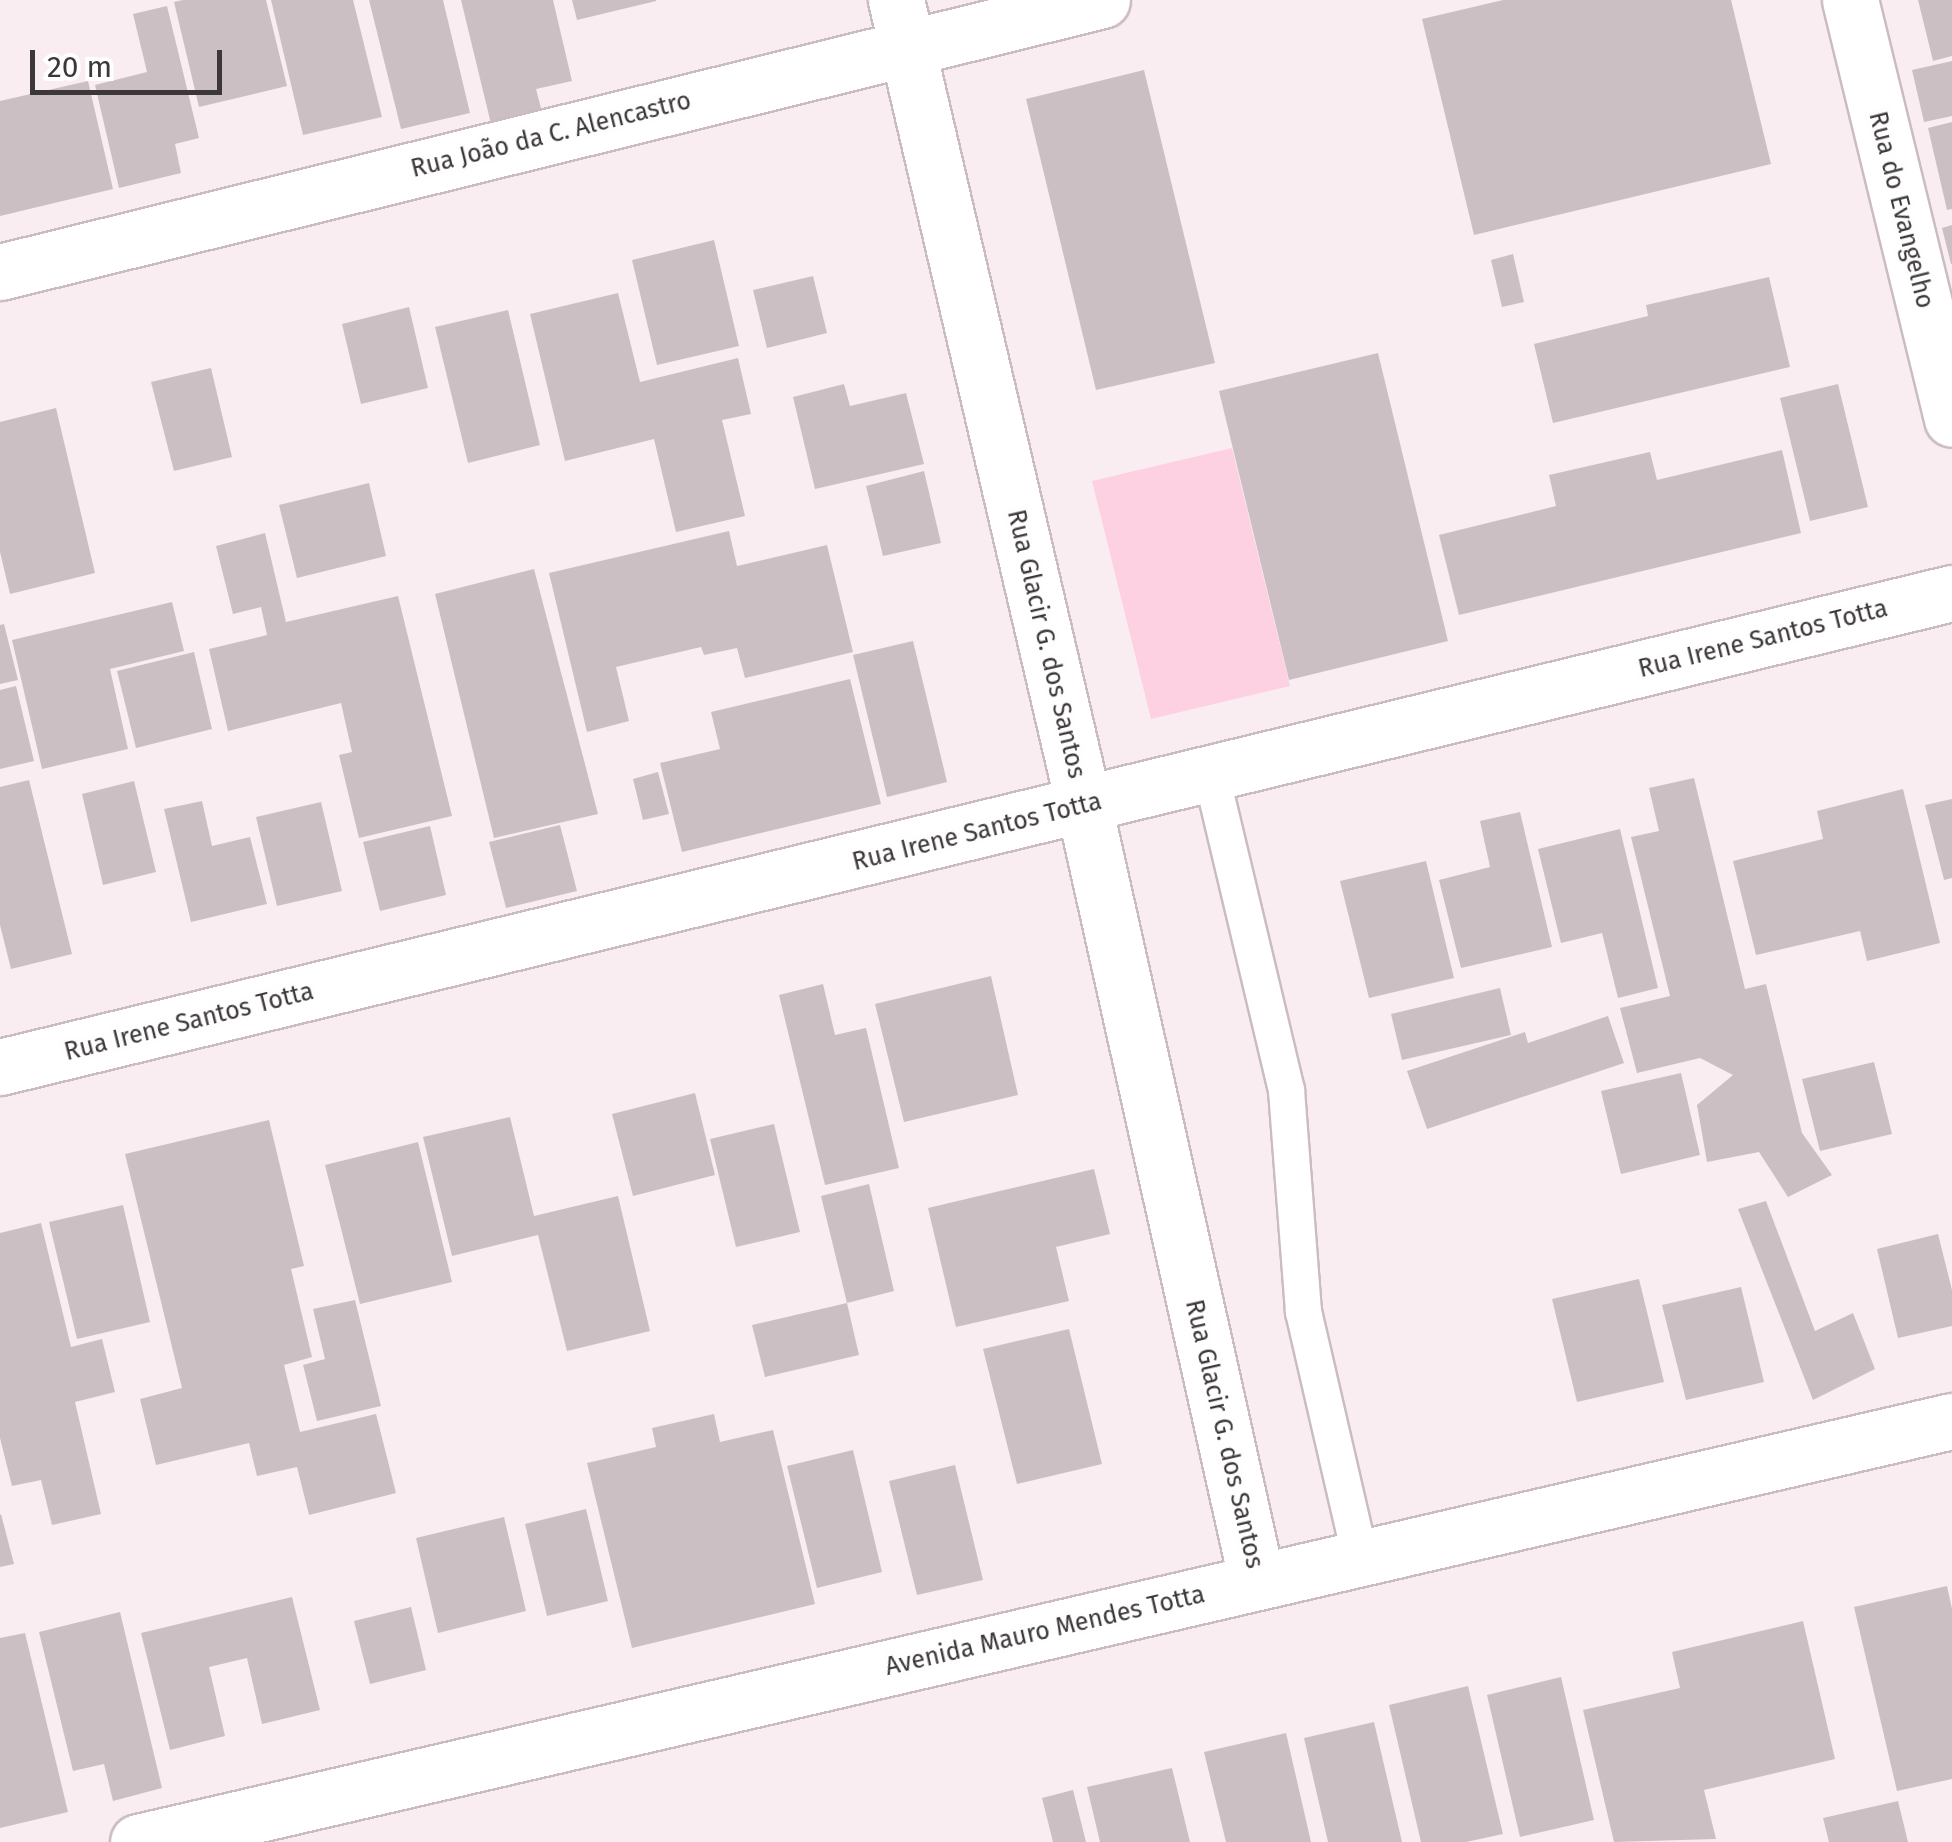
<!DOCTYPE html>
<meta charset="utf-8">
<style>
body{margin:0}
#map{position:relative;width:1952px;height:1842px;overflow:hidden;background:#faedf2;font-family:"Fira Sans",sans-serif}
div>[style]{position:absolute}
.green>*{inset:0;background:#fdd1e2}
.building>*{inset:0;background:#ccbfc4}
.roads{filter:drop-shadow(2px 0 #cabcc1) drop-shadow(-2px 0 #cabcc1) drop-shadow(0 2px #cabcc1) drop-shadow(0 -2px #cabcc1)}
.service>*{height:35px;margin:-17.5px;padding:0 17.5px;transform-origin:17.5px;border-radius:17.5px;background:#fff}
.minor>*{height:55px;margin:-27.5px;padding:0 27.5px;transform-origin:27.5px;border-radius:27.5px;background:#fff}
span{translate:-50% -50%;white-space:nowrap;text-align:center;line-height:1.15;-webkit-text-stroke:10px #fefefe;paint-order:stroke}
.street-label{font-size:25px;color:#3c3739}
.scale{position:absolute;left:30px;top:50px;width:192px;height:45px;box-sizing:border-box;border:5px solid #3c3739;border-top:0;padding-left:12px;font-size:30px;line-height:35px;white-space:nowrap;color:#3c3739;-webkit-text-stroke:8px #fefefe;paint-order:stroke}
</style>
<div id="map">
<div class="green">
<div style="clip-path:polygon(1232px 448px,1290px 686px,1151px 719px,1092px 481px)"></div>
</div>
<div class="building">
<div style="clip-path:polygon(183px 0,266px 0,287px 86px,199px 107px,174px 2px)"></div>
<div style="clip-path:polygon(271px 0,353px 0,382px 117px,303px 135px)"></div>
<div style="clip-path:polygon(369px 0,443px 0,470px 113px,401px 129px)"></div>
<div style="clip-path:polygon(461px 0,553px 0,572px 81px,536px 89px,543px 116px,492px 128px)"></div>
<div style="clip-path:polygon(572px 0,656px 0,656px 1px,577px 20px)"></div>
<div style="clip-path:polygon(1503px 0,1731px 0,1771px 164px,1474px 235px,1422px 19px)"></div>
<div style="clip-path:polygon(1918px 0,1952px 0,1952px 56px,1933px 61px)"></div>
<div style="clip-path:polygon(167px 6px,199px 138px,175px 144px,181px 173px,119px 188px,95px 85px,147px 72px,133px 14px)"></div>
<div style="clip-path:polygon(1952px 61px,1952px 116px,1924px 122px,1912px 70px)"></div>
<div style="clip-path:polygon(1144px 70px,1215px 363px,1096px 390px,1026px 99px)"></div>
<div style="clip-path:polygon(88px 81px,113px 189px,0 216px,0 101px)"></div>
<div style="clip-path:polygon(1952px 122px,1952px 209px,1947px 210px,1928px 128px)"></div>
<div style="clip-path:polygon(1952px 225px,1952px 264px,1951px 264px,1942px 228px)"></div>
<div style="clip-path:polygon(714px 240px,739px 346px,657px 365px,632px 260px)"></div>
<div style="clip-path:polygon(1513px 254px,1524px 302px,1502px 307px,1491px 260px)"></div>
<div style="clip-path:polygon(813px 276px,827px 333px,767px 348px,753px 290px)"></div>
<div style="clip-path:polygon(1769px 277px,1790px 367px,1553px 423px,1534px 344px,1648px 316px,1646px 305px)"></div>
<div style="clip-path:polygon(618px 293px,640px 382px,738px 358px,751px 414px,722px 420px,745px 516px,676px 532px,654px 439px,565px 461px,530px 314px)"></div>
<div style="clip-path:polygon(409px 307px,428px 388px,361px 404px,342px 324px)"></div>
<div style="clip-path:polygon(508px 310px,540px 445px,468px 463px,435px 327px)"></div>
<div style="clip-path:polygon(1378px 353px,1448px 641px,1289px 680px,1219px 391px)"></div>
<div style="clip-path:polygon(211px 368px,232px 457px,174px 471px,151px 382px)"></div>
<div style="clip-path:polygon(844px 384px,850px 406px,906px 393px,924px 464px,815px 489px,793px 397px)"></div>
<div style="clip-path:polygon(1838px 384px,1868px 507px,1810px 521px,1780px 398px)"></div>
<div style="clip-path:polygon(56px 408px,95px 573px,10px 594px,0 552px,0 422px)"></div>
<div style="clip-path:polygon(1782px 450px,1801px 533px,1459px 615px,1439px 535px,1556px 506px,1549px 475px,1650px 452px,1657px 480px)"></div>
<div style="clip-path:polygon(924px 471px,941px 543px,883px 556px,866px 486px)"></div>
<div style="clip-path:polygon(369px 483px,386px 556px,297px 578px,279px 505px)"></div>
<div style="clip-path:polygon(729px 531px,737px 566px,827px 545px,853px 652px,745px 678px,737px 648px,704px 655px,701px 647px,616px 667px,629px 721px,587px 732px,549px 573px)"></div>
<div style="clip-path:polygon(265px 533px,286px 622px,398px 596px,452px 816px,359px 838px,339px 755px,352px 752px,341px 703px,228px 731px,209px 649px,267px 635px,261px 607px,233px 614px,216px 546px)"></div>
<div style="clip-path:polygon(534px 569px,598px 814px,494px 838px,435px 594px)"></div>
<div style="clip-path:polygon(172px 602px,184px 651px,110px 669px,128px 749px,42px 769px,12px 640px)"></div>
<div style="clip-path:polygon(4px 624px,18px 680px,0 684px,0 625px)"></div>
<div style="clip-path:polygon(913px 641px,947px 782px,887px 797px,853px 655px)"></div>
<div style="clip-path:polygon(194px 652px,212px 729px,136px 748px,117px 671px)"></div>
<div style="clip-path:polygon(850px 679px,881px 804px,682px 852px,660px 763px,720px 749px,711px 712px)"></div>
<div style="clip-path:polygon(16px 686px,34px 761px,0 769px,0 690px)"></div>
<div style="clip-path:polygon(658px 772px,669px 814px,643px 820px,633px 779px)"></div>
<div style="clip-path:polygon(1694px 778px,1745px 989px,1766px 984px,1802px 1133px,1832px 1175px,1788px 1197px,1759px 1152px,1707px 1162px,1697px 1105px,1733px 1075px,1700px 1058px,1637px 1073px,1620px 1008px,1670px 996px,1631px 837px,1659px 831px,1649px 788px)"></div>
<div style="clip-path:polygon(29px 780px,72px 954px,11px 969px,0 925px,0 787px)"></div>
<div style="clip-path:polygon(134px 781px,156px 872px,103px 885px,82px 794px)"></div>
<div style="clip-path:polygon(1903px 789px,1940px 943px,1867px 961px,1860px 931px,1756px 955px,1733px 861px,1823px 839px,1817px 811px)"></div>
<div style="clip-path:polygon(1952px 799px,1952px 878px,1944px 880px,1925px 805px)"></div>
<div style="clip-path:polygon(202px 801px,212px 846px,250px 837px,267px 904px,191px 922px,164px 809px)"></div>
<div style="clip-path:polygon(321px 802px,342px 891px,277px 906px,256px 817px)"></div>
<div style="clip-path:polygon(1520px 812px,1552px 947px,1461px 968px,1439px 880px,1490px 867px,1480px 821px)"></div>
<div style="clip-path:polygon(560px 825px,577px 891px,506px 908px,489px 842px)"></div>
<div style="clip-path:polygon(430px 826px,446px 895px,380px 911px,363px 842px)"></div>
<div style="clip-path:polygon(1620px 829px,1658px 988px,1618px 998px,1602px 933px,1561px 943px,1538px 849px)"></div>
<div style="clip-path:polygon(1426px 861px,1454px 978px,1369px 998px,1340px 881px)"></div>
<div style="clip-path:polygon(991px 976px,1018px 1095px,904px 1122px,875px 1004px)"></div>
<div style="clip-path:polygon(823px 984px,835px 1035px,866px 1028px,899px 1168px,825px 1185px,779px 995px)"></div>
<div style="clip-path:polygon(1500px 988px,1511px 1035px,1402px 1060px,1391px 1014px)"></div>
<div style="clip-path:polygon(1608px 1016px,1624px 1063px,1427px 1129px,1407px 1071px,1525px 1032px,1528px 1043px)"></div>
<div style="clip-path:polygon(1874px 1062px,1892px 1134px,1820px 1151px,1802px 1079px)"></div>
<div style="clip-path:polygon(1681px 1073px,1700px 1155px,1621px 1174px,1601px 1091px)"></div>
<div style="clip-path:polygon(695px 1093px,715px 1175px,633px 1196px,612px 1114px)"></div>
<div style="clip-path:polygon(510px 1117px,534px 1216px,618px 1196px,650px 1331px,567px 1351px,538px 1235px,452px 1256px,423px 1137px)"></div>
<div style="clip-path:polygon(269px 1120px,304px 1266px,291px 1269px,312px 1357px,284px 1365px,300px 1432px,376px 1414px,396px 1493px,309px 1515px,297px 1467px,257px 1476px,249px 1443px,156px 1465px,140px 1399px,182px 1388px,125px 1154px)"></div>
<div style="clip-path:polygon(774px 1124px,800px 1232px,736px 1247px,710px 1139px)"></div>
<div style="clip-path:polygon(418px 1142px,452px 1282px,360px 1304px,325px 1165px)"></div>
<div style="clip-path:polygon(1094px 1169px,1110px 1234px,1056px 1247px,1069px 1301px,956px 1327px,928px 1208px)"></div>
<div style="clip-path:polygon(869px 1184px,894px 1291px,847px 1303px,859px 1355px,765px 1377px,752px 1325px,847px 1303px,821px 1196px)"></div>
<div style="clip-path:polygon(1766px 1201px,1815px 1331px,1853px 1313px,1875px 1369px,1813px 1400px,1738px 1209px)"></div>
<div style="clip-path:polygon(123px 1205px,150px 1322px,77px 1339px,49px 1222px)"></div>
<div style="clip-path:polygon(41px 1223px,71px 1347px,102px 1339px,115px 1392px,75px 1402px,101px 1514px,52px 1525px,41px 1480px,12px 1486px,0 1438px,0 1233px)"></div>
<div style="clip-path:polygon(1938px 1234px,1952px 1290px,1952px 1326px,1898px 1338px,1877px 1249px)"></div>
<div style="clip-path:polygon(1639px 1279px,1664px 1382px,1577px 1402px,1552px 1299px)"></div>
<div style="clip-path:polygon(1741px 1287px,1764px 1382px,1686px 1400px,1662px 1305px)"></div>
<div style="clip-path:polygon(355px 1300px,381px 1406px,317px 1421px,303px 1365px,325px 1359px,313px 1309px)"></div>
<div style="clip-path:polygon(1069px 1329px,1102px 1464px,1017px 1484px,983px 1349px)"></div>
<div style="clip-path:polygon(714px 1414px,720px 1442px,773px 1430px,815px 1604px,632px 1648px,587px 1463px,656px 1447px,652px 1428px)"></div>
<div style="clip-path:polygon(853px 1450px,882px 1572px,817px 1588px,787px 1466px)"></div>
<div style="clip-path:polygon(955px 1465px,983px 1580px,917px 1595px,889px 1481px)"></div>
<div style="clip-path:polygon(586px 1509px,608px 1601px,547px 1616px,525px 1524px)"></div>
<div style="clip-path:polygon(1px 1514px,14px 1564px,0 1567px,0 1515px)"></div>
<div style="clip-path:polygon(504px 1517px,526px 1611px,438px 1633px,416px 1538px)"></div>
<div style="clip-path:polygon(1947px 1586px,1952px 1609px,1952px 1779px,1897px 1791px,1854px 1607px)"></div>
<div style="clip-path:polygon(292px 1597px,320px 1710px,262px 1724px,247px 1658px,209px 1667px,225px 1736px,170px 1750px,141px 1633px)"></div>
<div style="clip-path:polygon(411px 1607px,426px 1670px,370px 1684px,354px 1621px)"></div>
<div style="clip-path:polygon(120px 1612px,162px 1788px,113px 1801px,104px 1764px,73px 1771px,39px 1632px)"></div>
<div style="clip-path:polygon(1803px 1621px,1835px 1759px,1704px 1790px,1716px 1839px,1614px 1842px,1583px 1710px,1680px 1688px,1672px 1652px)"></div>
<div style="clip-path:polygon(25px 1633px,68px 1812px,0 1828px,0 1638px)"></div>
<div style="clip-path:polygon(1561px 1677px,1594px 1820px,1520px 1837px,1487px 1695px)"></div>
<div style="clip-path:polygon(1468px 1686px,1503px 1834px,1466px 1842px,1421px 1842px,1389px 1705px)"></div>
<div style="clip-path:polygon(1374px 1722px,1402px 1842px,1328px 1842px,1304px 1738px)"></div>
<div style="clip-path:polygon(1286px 1733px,1311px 1842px,1226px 1842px,1204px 1752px)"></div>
<div style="clip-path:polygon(1172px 1768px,1190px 1842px,1100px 1842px,1087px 1787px)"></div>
<div style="clip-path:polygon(1073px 1790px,1086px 1842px,1053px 1842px,1042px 1798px)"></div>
<div style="clip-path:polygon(1898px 1801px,1908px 1842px,1829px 1842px,1823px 1818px)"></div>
</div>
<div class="roads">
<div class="service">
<div style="left:1211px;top:775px;width:324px;rotate:76.6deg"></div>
<div style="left:1286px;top:1090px;width:222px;rotate:85.6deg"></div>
<div style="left:1303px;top:1311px;width:253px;rotate:77deg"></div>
</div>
<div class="minor">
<div style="left:896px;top:0;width:828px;rotate:76.87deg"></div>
<div style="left:1084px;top:806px;width:795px;rotate:77.43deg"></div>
<div style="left:1850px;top:0;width:431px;rotate:76.3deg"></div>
<div style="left:0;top:272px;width:1135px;rotate:-13.86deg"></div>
<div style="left:0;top:1067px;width:2009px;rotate:-13.65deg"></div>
<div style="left:138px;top:1842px;width:1862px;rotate:-13.07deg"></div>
</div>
</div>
<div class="street-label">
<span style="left:551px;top:135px;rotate:-14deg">Rua João da C. Alencastro</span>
<span style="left:1901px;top:210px;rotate:76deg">Rua do Evangelho</span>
<span style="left:1763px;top:639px;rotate:-14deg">Rua Irene Santos Totta</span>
<span style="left:1046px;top:644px;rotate:77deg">Rua Glacir G. dos Santos</span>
<span style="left:977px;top:832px;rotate:-14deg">Rua Irene Santos Totta</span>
<span style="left:189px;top:1022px;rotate:-14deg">Rua Irene Santos Totta</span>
<span style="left:1224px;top:1434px;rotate:77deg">Rua Glacir G. dos Santos</span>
<span style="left:1045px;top:1631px;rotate:-13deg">Avenida Mauro Mendes Totta</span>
</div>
<div class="scale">20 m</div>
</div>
